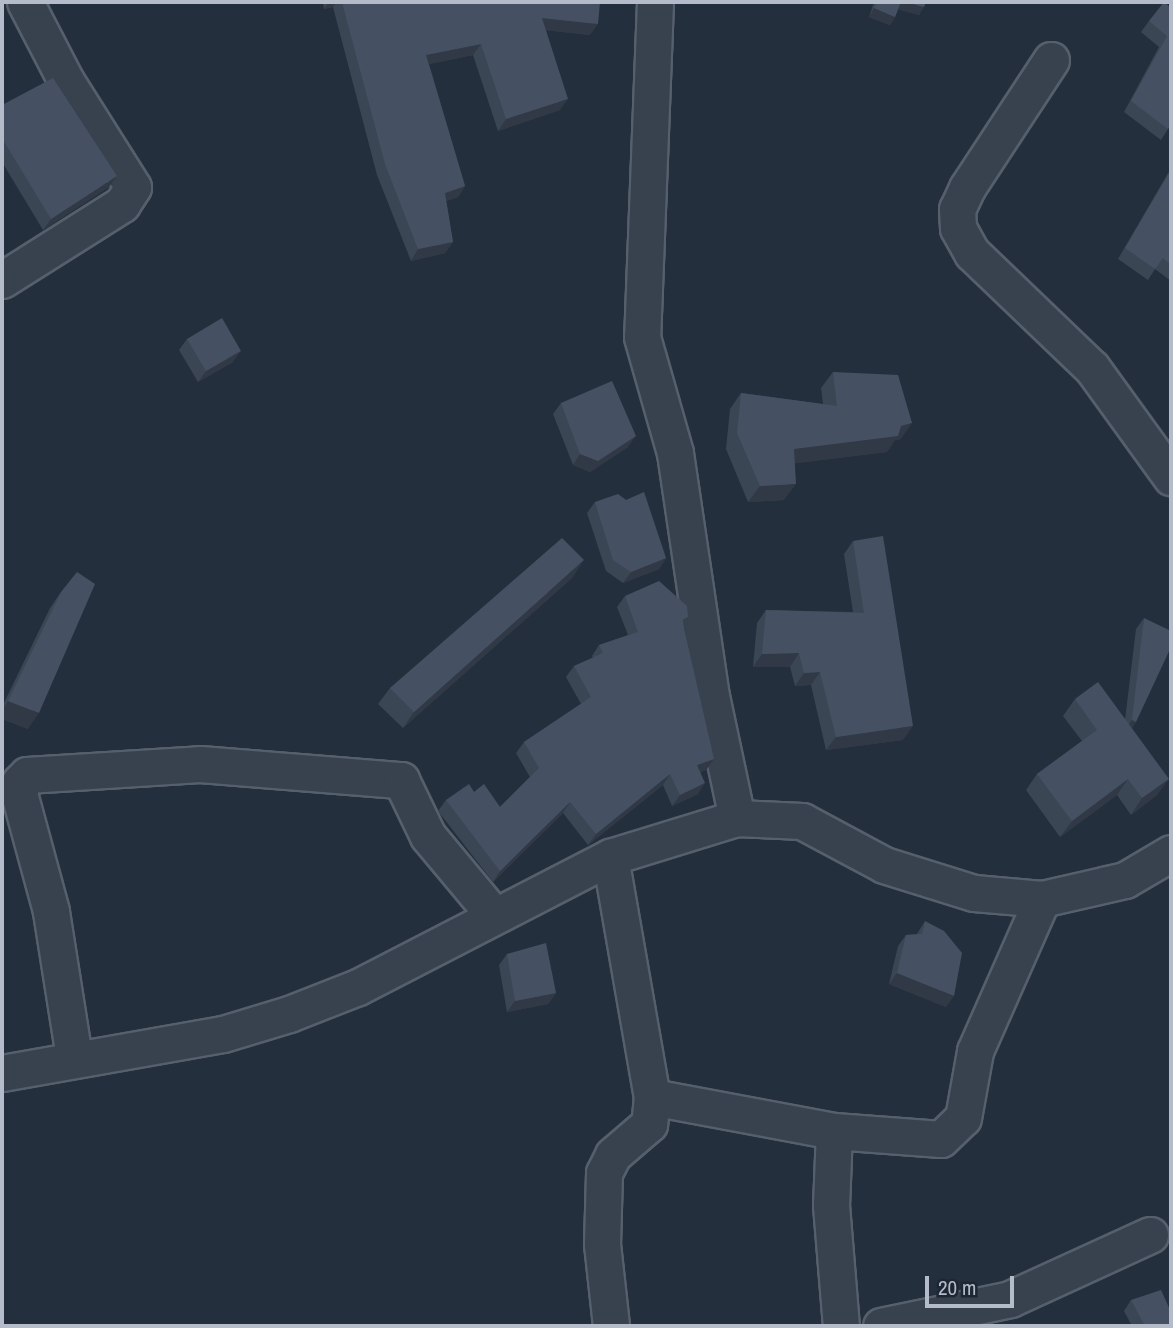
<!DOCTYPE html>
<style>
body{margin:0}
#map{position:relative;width:1173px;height:1328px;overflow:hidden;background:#242f3e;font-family:"Archivo Narrow",sans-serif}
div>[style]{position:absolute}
.roads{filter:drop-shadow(2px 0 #565f6c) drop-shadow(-2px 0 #565f6c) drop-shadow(0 2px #565f6c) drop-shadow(0 -2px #565f6c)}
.minor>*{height:35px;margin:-17.5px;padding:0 17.5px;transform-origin:17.5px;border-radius:17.5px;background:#38414e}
.wall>*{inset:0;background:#3b4654}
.shaded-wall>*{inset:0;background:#303945}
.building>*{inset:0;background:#455162}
span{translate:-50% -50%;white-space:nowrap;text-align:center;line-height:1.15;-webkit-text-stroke:5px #1d2633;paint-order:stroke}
.frame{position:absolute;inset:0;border:4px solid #b4bcc9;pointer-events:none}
.scale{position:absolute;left:925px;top:1276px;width:89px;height:32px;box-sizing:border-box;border:4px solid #b4bcc9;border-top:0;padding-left:9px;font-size:21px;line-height:24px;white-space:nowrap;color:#b4bcc9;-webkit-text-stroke:5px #1d2633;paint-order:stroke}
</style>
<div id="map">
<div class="roads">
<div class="minor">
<div style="left:655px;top:2px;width:335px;rotate:92.2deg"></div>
<div style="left:642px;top:337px;width:121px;rotate:74.1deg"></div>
<div style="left:675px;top:453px;width:246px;rotate:81.6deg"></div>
<div style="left:711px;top:696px;width:125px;rotate:78deg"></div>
<div style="left:1051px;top:60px;width:153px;rotate:123.3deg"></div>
<div style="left:967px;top:188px;width:23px;rotate:115deg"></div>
<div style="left:957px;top:209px;width:19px;rotate:87deg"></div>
<div style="left:958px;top:228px;width:29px;rotate:61deg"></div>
<div style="left:972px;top:253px;width:166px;rotate:43.8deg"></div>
<div style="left:1092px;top:368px;width:135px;rotate:54.1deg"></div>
<div style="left:2px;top:280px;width:142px;rotate:-32.3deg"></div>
<div style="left:122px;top:204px;width:20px;rotate:-57deg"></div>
<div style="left:133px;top:187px;width:125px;rotate:-122.3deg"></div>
<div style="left:66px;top:81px;width:89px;rotate:-117.4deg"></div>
<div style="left:610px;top:857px;width:244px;rotate:80.1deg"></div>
<div style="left:652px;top:1097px;width:27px;rotate:96deg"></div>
<div style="left:649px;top:1124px;width:48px;rotate:139.3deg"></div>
<div style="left:613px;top:1155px;width:20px;rotate:117deg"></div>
<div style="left:604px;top:1173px;width:71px;rotate:91.6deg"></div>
<div style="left:602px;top:1244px;width:82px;rotate:83.7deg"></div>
<div style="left:74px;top:1057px;width:148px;rotate:-99deg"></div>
<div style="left:51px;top:911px;width:118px;rotate:-105.2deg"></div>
<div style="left:20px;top:797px;width:15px;rotate:-90deg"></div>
<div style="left:20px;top:782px;width:10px;rotate:-45deg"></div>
<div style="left:27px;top:775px;width:173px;rotate:-3.6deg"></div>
<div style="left:200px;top:764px;width:202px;rotate:4.6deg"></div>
<div style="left:401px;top:780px;width:62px;rotate:64.3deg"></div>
<div style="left:428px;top:836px;width:102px;rotate:50.2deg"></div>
<div style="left:2px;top:1073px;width:224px;rotate:-10deg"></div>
<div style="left:223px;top:1034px;width:69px;rotate:-16.9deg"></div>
<div style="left:289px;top:1014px;width:74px;rotate:-21.4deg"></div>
<div style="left:358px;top:987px;width:284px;rotate:-27.3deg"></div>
<div style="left:610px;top:857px;width:133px;rotate:-17.1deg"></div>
<div style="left:737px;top:818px;width:65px;rotate:2.6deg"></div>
<div style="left:802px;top:821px;width:93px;rotate:28.2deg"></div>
<div style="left:884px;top:865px;width:94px;rotate:17.3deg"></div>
<div style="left:974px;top:893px;width:68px;rotate:5deg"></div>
<div style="left:1042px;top:899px;width:85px;rotate:-12.9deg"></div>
<div style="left:1125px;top:880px;width:53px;rotate:-30.4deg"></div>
<div style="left:652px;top:1097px;width:185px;rotate:10.6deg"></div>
<div style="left:834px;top:1131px;width:107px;rotate:4.3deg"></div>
<div style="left:941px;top:1139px;width:30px;rotate:-44deg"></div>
<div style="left:963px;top:1118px;width:68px;rotate:-79.8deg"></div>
<div style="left:975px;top:1051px;width:166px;rotate:-66.2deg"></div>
<div style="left:834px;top:1131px;width:74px;rotate:92.3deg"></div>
<div style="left:831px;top:1205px;width:121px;rotate:85.3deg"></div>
<div style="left:881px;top:1326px;width:132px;rotate:-11.8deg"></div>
<div style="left:1010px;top:1299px;width:154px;rotate:-24.6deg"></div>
</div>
</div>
<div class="wall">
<div style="clip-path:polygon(323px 2px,600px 2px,590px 35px,546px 30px,560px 110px,498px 131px,473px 55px,429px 64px,465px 186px,458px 197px,446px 201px,453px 242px,445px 253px,411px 261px,377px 175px,333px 7px,324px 9px)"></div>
<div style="clip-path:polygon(872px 2px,926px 2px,919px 15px,898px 9px,895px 17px,890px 25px,869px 17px,874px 2px)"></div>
<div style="clip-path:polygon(1171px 8px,1168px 129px,1161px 140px,1124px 112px,1159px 47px,1141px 32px,1149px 21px)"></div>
<div style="clip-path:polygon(2px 105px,109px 187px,43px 230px,2px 162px)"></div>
<div style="clip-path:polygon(1171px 168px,1171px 281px,1155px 269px,1148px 280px,1118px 259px)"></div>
<div style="clip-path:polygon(187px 339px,233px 362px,198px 382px,179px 350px)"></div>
<div style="clip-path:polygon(833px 372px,901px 439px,895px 440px,887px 452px,795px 463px,784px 500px,748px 502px,726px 449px,730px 409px,741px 393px,823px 404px,821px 388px)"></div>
<div style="clip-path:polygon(561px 403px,628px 447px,590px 472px,573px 465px,553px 414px)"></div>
<div style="clip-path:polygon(595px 502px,666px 558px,659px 569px,623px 583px,606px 571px,587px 513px)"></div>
<div style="clip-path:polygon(853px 541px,903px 740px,826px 750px,811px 685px,795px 686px,790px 667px,753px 667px,757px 623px,766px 610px,853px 612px,844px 554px)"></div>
<div style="clip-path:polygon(573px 577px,403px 728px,378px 704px,390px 688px)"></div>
<div style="clip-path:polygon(61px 592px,28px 729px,2px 719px,2px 707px,50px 608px)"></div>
<div style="clip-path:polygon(625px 596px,683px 625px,714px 759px,706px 770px,701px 772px,698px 794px,672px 806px,663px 785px,588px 845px,563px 813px,493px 882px,438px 811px,446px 800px,474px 792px,500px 807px,530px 777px,516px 753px,524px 742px,581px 704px,566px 677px,574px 666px,593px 658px,592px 656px,599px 645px,628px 635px,617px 607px)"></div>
<div style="clip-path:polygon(1144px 618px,1136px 722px,1132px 728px,1157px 795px,1131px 815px,1117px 795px,1060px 837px,1026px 790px,1037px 774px,1082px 741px,1063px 716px,1075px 699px,1125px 720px,1136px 629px)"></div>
<div style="clip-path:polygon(925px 921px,946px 1007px,889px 984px,898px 946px,906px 935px,917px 934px)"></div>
<div style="clip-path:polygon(507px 954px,556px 993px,548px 1004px,507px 1012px,499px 965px)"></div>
<div style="clip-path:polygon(1131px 1300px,1171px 1326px,1132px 1326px,1124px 1311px)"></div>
</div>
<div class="shaded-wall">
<div style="clip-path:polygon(329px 2px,336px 2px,333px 7px,324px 9px)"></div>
<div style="clip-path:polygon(901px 2px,906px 2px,924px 7px,919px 15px,896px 9px)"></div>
<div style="clip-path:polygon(874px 8px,895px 17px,890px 25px,869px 17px)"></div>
<div style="clip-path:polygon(542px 18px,598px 24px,590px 35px,534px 29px)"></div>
<div style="clip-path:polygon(481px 44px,473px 55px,419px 66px,426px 55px)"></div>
<div style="clip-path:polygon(568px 99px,560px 110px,498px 131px,506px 119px)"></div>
<div style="clip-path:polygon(117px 176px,109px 187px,43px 230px,51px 219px)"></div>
<div style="clip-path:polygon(465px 186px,458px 197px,437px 204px,445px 193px)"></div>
<div style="clip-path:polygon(453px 242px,445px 253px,411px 261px,418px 249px)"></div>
<div style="clip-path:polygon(241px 351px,233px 362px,198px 382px,206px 371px)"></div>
<div style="clip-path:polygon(912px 423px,901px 439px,895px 440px,887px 452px,783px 465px,794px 449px)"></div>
<div style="clip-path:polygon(636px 436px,628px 447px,590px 472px,573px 465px,580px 454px)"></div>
<div style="clip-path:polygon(796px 484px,784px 500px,748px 502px,760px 486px)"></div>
<div style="clip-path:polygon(666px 558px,659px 569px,623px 583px,631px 572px)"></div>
<div style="clip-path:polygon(584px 560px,573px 577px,403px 728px,414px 712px)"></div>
<div style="clip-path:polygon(799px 653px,790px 667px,753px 667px,762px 654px)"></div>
<div style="clip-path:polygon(820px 672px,811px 685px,795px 686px,804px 673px)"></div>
<div style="clip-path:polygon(8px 701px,39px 713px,28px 729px,2px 719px,2px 710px)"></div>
<div style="clip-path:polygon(1132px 720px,1136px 722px,1128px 733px,1124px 731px)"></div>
<div style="clip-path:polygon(913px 726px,903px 740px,826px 750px,836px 737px)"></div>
<div style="clip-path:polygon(714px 759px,706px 770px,690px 776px,697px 765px)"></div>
<div style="clip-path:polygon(670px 774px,663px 785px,588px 845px,596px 834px)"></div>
<div style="clip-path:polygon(1128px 779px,1117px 795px,1060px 837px,1072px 821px)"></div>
<div style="clip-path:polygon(1169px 779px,1157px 795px,1131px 815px,1142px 798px)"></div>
<div style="clip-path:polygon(705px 783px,698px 794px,672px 806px,680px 795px)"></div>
<div style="clip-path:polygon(570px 802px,563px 813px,493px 882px,500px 871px)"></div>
<div style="clip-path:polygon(897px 973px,954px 996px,946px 1007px,889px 984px)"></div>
<div style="clip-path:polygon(556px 993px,548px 1004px,507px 1012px,515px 1001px)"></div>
</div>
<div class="building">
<div style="clip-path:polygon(342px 2px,600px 2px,598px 24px,542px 18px,568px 99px,506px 119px,481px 44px,426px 55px,465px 186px,445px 193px,453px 242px,418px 249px,385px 164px)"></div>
<div style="clip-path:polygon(877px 2px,901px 2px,895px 17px,874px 8px)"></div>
<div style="clip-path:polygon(906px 2px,926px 2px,924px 7px)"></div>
<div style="clip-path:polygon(1164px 2px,1171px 8px,1171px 124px,1168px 129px,1131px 101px,1167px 36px,1149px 21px)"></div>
<div style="clip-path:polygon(53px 78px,117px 176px,51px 219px,2px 138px,2px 105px)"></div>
<div style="clip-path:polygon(1171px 170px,1171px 265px,1163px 258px,1155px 269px,1125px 248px)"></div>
<div style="clip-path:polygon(222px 318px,241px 351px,206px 371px,187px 339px)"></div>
<div style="clip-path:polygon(833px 372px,898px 375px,912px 423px,901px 426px,898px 436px,794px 449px,796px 484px,760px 486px,737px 433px,741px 393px,837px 406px)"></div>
<div style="clip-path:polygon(612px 381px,636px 436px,598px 461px,580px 454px,561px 403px)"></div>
<div style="clip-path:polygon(644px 492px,666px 558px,631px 572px,613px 560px,595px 502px,618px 494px,626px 500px)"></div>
<div style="clip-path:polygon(883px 536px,913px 726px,836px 737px,820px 672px,804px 673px,799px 653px,762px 654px,766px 610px,864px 613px,853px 541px)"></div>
<div style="clip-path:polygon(562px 538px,584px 560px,414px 712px,390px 688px)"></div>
<div style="clip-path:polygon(77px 572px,95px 584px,39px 713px,8px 701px,61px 592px)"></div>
<div style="clip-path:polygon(659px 581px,687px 606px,688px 617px,682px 620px,714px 759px,697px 765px,705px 783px,680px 795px,670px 774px,596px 834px,570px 802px,500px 871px,446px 800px,469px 784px,474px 792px,484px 784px,500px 807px,539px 768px,524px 742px,591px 697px,574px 666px,603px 653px,599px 645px,638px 632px,625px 596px)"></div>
<div style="clip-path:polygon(1144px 618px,1171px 631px,1171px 647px,1136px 722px,1132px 720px)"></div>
<div style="clip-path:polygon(1098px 682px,1169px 779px,1142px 798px,1128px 779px,1072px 821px,1037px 774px,1097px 730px,1075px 699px)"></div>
<div style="clip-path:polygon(925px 921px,944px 931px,962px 953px,954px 996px,897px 973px,906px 935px,922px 934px)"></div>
<div style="clip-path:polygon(546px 943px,556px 993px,515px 1001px,507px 954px)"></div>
<div style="clip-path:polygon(1161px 1290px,1171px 1312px,1171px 1326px,1145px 1326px,1131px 1300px)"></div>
</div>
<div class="frame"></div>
<div class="scale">20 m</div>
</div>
